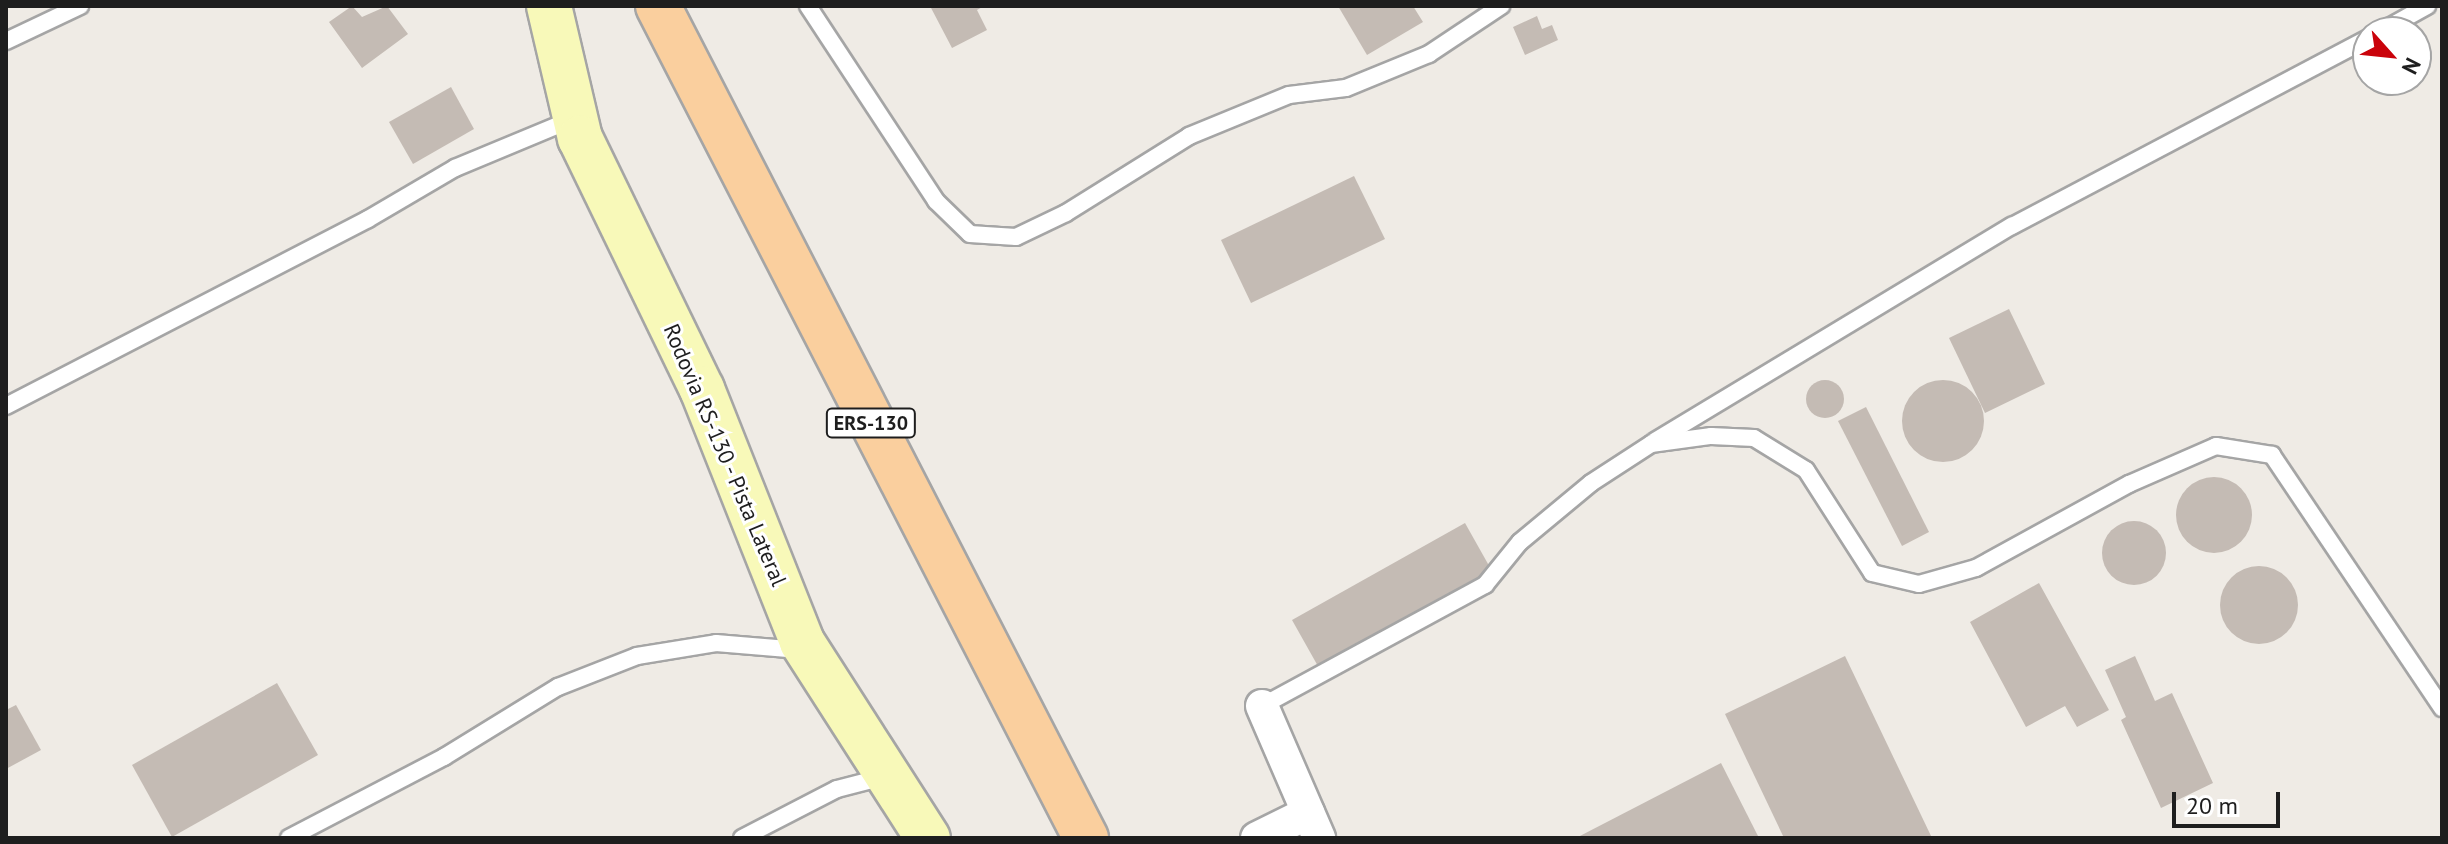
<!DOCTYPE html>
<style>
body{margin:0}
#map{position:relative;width:2448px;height:844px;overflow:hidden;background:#efebe5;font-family:"PT Sans",sans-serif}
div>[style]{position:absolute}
.building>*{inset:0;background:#c4bbb4}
.round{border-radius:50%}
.roads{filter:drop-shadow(2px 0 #a5a5a5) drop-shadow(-2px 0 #a5a5a5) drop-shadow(0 2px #a5a5a5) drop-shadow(0 -2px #a5a5a5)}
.lane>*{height:16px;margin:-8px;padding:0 8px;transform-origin:8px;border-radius:8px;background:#fff}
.street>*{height:32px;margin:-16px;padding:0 16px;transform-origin:16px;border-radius:16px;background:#fff}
.secondary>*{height:44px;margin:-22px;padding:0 22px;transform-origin:22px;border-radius:22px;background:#f8f9b9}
.primary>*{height:44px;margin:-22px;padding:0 22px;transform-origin:22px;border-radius:22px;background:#facf9e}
span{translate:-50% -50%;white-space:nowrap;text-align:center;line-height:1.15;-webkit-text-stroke:6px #fff;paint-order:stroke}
.shield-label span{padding:2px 6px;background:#fff;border:2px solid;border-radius:6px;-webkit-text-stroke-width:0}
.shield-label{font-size:20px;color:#1e1e1e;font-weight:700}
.street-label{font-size:22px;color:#1e1e1e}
.frame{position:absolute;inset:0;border:8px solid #1e1e1e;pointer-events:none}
.north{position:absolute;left:2352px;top:16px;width:80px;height:80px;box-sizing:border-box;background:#fff;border:2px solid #a5a5a5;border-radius:50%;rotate:117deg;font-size:22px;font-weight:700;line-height:32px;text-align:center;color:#1e1e1e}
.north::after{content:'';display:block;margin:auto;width:28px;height:36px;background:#ca030b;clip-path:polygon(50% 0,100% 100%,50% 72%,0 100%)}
.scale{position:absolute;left:2172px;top:792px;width:108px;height:36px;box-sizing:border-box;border:4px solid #1e1e1e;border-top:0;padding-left:10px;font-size:24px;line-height:28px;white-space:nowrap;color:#1e1e1e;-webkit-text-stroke:6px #fff;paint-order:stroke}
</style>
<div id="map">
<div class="building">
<div style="clip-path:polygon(352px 6px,362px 17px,387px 6px,408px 34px,362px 68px,329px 22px)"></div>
<div style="clip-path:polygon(930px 6px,984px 6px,977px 10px,987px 30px,952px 48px)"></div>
<div style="clip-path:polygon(1338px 6px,1413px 6px,1423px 22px,1367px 55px)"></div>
<div style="clip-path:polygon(1537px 16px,1542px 29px,1552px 25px,1558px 40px,1525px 55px,1513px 27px)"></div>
<div style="clip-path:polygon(451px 87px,474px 129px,413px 164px,389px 122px)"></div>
<div style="clip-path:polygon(1354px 176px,1385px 239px,1251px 303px,1221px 240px)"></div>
<div style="clip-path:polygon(2009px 309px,2045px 384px,1985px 413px,1949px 338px)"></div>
<div class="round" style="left:1806px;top:380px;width:38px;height:38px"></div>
<div class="round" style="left:1902px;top:380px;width:82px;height:82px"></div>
<div style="clip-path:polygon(1866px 407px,1929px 532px,1902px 546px,1838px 421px)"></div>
<div class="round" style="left:2176px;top:477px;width:76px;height:76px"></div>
<div class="round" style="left:2102px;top:521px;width:64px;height:64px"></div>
<div style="clip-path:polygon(1465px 523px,1492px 571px,1319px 668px,1292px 620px)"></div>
<div class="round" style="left:2220px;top:566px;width:78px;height:78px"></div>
<div style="clip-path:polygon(2039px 583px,2109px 710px,2077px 727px,2065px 706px,2026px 727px,1970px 622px)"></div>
<div style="clip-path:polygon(1845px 656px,1932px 838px,1784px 838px,1725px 714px)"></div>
<div style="clip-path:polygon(2135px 656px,2155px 701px,2172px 693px,2213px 783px,2161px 808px,2121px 720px,2126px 717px,2105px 670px)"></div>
<div style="clip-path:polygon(277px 683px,318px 755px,172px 837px,132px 765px)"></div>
<div style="clip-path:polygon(16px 705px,41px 750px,6px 769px,6px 710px)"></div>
<div style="clip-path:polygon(1721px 763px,1759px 838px,1576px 838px)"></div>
</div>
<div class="roads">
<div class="lane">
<div style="left:808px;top:6px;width:233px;rotate:56.7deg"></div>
<div style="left:936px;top:201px;width:47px;rotate:44.1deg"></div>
<div style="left:970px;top:234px;width:46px;rotate:3.7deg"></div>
<div style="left:1016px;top:237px;width:55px;rotate:-25.6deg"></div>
<div style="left:1066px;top:213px;width:145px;rotate:-32deg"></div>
<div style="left:1189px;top:136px;width:108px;rotate:-22.3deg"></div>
<div style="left:1289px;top:95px;width:57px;rotate:-7deg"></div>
<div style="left:1346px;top:88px;width:90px;rotate:-22.3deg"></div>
<div style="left:1429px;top:54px;width:87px;rotate:-33.7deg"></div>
<div style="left:2380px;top:32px;width:54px;rotate:-29deg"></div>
<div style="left:6px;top:41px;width:82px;rotate:-25.3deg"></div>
<div style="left:6px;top:406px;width:407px;rotate:-27.3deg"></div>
<div style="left:368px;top:219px;width:101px;rotate:-30.4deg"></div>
<div style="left:455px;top:168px;width:130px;rotate:-22.6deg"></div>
<div style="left:1655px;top:441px;width:417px;rotate:-31.1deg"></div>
<div style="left:2012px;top:226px;width:403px;rotate:-27.8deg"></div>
<div style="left:1262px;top:706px;width:254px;rotate:-28.5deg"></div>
<div style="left:1485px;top:585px;width:55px;rotate:-50.9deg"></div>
<div style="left:1520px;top:542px;width:92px;rotate:-39.7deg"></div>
<div style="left:1591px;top:483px;width:72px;rotate:-33deg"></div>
<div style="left:1651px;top:444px;width:61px;rotate:-7.6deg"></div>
<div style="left:1711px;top:436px;width:43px;rotate:2.7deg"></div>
<div style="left:1754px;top:438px;width:61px;rotate:31.6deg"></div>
<div style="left:1806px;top:470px;width:122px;rotate:57.3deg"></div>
<div style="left:1872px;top:573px;width:48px;rotate:13.2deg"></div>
<div style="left:1919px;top:584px;width:59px;rotate:-15.7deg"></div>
<div style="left:1976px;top:568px;width:175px;rotate:-28.8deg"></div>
<div style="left:2129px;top:484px;width:95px;rotate:-23.6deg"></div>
<div style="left:2216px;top:446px;width:57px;rotate:9.1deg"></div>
<div style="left:2272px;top:455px;width:305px;rotate:56.1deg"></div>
<div style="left:289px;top:838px;width:175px;rotate:-27.6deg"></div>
<div style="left:444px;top:757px;width:134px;rotate:-31.6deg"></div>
<div style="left:558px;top:687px;width:85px;rotate:-21.4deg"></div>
<div style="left:637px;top:656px;width:80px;rotate:-9.3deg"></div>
<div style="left:716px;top:643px;width:84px;rotate:4.8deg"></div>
<div style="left:742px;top:838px;width:107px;rotate:-27.3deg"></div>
<div style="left:837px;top:789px;width:52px;rotate:-14.6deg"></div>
</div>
<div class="street">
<div style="left:1262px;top:706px;width:144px;rotate:66.6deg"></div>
<div style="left:1257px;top:838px;width:57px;rotate:-26.1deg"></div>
</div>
<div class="secondary">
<div style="left:549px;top:6px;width:136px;rotate:76.8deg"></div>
<div style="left:580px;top:138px;width:279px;rotate:64.1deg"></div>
<div style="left:702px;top:389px;width:272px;rotate:68.4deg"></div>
<div style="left:802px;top:642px;width:233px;rotate:57.3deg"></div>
</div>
<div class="primary">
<div style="left:658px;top:6px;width:936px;rotate:62.78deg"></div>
</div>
</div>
<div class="shield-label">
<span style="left:871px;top:423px">ERS-130</span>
</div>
<div class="street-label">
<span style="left:725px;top:455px;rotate:67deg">Rodovia RS-130 - Pista Lateral</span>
</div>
<div class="frame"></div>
<div class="north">N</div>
<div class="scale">20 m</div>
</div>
